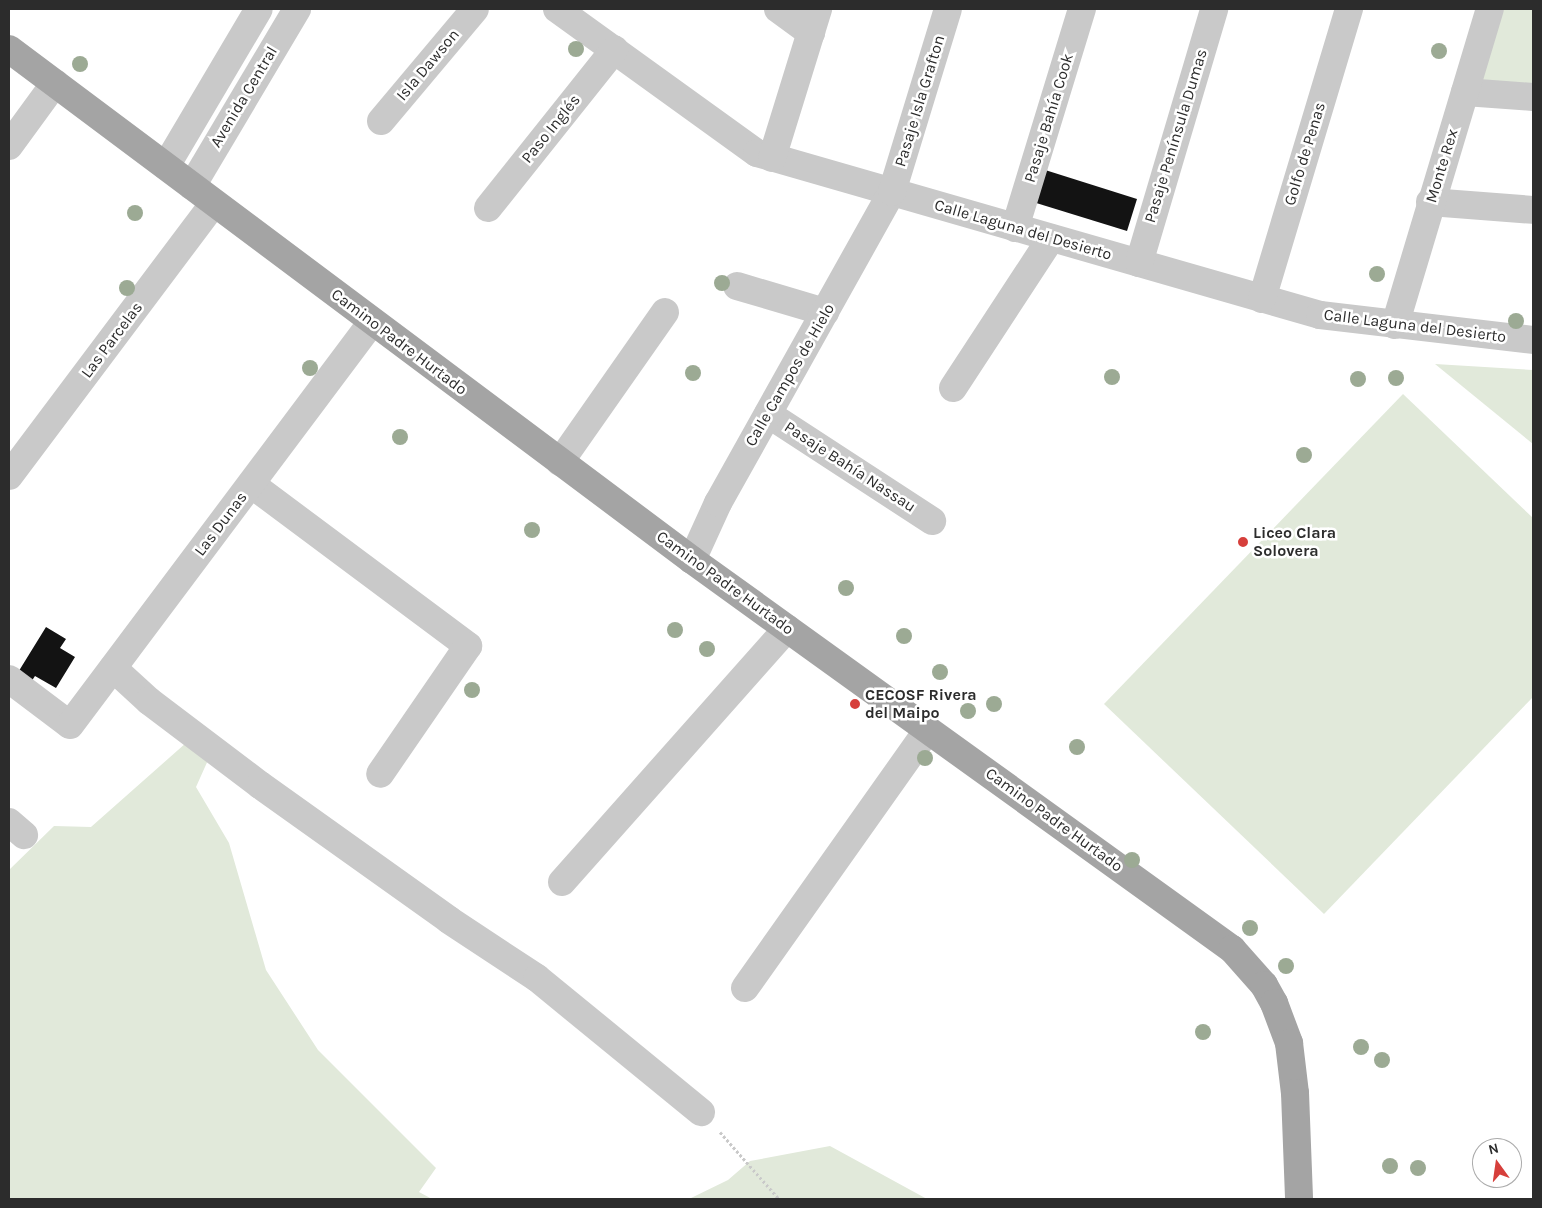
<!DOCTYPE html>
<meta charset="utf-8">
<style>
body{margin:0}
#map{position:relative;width:1542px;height:1208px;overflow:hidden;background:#fff;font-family:Karla,sans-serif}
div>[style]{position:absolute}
.green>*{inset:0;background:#e1e9da}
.building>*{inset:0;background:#131313}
.path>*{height:3px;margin-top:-1.5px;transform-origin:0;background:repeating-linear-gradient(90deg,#c9c9c9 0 2.5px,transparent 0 5px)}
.minor>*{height:28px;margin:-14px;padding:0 14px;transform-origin:14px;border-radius:14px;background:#c9c9c9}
.major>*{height:28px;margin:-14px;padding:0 14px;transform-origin:14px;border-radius:14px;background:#a4a4a4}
.trees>*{width:16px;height:16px;margin:-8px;border-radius:50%;background:#9caa94}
.dots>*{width:14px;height:14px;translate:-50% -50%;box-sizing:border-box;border:2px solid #fff;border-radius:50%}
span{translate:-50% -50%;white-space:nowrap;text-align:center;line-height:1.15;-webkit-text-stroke:5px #fff;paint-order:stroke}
.street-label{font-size:16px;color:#2c2c2c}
.poi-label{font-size:16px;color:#2c2c2c;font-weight:700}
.left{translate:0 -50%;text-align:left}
.frame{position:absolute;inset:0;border:10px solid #2c2c2c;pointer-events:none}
.north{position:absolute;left:1472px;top:1138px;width:50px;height:50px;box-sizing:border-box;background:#fff;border:1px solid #ababab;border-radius:50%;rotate:346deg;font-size:14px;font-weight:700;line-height:20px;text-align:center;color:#2c2c2c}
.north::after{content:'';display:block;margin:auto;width:18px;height:22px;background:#d63f3b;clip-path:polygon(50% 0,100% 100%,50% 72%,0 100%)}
</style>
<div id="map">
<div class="green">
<div style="clip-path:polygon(1490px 9px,1533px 9px,1533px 97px,1465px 92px)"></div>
<div style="clip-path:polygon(1435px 364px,1533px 370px,1533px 444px)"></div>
<div style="clip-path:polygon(1403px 394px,1533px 518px,1533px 697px,1324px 914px,1104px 704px)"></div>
<div style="clip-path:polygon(195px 735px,209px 758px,196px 787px,229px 843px,266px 970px,318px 1050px,436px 1168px,419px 1192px,432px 1199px,9px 1199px,9px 870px,54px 826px,91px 827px)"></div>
<div style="clip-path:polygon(830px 1146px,927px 1199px,689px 1199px,728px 1180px,750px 1161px)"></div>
</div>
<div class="building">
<div style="clip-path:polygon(1042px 169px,1137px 199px,1127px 231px,1033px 202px)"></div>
<div style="clip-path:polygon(46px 627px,66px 639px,60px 648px,75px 657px,56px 688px,35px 676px,31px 682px,17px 674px)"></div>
</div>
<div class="path">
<div style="left:720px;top:1132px;width:89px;rotate:48.6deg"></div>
</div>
<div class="minor">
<div style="left:557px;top:9px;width:246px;rotate:35.8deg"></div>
<div style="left:757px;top:153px;width:586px;rotate:16.05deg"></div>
<div style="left:1320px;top:315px;width:214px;rotate:6.7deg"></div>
<div style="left:778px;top:9px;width:41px;rotate:36deg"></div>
<div style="left:1465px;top:92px;width:68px;rotate:4.2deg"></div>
<div style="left:381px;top:121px;width:146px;rotate:-50deg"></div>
<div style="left:9px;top:146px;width:78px;rotate:-53.9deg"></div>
<div style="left:772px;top:158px;width:156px;rotate:-72.8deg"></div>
<div style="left:166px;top:166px;width:182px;rotate:-59.4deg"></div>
<div style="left:192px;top:186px;width:206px;rotate:-59.3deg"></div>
<div style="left:1430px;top:202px;width:103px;rotate:4.4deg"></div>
<div style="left:488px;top:208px;width:203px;rotate:-51.4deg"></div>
<div style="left:1015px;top:228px;width:229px;rotate:-73deg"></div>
<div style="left:1139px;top:263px;width:265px;rotate:-73.5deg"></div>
<div style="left:737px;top:286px;width:92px;rotate:16.5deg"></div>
<div style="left:1262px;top:299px;width:303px;rotate:-73.3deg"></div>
<div style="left:1395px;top:325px;width:330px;rotate:-73.3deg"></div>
<div style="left:953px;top:388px;width:179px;rotate:-56.8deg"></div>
<div style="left:768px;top:414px;width:196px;rotate:33.1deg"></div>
<div style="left:560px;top:462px;width:183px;rotate:-55deg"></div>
<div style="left:9px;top:476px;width:341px;rotate:-53.1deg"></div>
<div style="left:251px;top:484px;width:271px;rotate:36.7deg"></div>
<div style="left:468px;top:646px;width:155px;rotate:124.5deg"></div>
<div style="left:692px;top:560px;width:63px;rotate:-65.5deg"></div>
<div style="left:718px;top:503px;width:356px;rotate:-60.8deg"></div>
<div style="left:892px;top:192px;width:191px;rotate:-73deg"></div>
<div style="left:113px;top:668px;width:49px;rotate:42.5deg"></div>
<div style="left:149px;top:701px;width:139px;rotate:37.1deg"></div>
<div style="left:260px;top:785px;width:232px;rotate:35.5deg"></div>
<div style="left:449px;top:920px;width:105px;rotate:33.4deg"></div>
<div style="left:537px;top:978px;width:212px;rotate:39.3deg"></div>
<div style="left:9px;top:679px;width:76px;rotate:37deg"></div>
<div style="left:70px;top:725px;width:504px;rotate:-53.15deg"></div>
<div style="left:9px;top:822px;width:20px;rotate:41deg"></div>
<div style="left:562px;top:882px;width:339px;rotate:-48.4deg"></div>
<div style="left:745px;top:988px;width:316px;rotate:-54.7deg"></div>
</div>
<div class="major">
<div style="left:9px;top:49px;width:853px;rotate:36.8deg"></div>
<div style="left:692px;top:560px;width:666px;rotate:35.77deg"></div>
<div style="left:1232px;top:949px;width:48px;rotate:48.4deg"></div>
<div style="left:1264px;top:985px;width:21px;rotate:61deg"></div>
<div style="left:1274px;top:1003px;width:43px;rotate:69.4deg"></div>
<div style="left:1289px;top:1043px;width:50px;rotate:83.2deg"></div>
<div style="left:1295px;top:1093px;width:106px;rotate:87.8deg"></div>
</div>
<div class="trees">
<div style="left:576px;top:49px"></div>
<div style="left:1439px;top:51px"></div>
<div style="left:80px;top:64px"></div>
<div style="left:135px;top:213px"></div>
<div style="left:1377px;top:274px"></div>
<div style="left:722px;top:283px"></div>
<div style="left:127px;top:288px"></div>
<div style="left:1516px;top:321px"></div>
<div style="left:310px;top:368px"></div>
<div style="left:693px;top:373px"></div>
<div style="left:1112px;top:377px"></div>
<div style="left:1396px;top:378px"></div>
<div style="left:1358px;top:379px"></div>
<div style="left:400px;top:437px"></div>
<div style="left:1304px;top:455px"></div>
<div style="left:532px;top:530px"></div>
<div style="left:846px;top:588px"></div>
<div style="left:675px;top:630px"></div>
<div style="left:904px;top:636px"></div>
<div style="left:707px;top:649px"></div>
<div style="left:940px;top:672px"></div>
<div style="left:472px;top:690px"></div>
<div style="left:994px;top:704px"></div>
<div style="left:968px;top:711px"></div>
<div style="left:1077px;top:747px"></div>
<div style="left:925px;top:758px"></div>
<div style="left:1132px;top:860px"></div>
<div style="left:1250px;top:928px"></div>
<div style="left:1286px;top:966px"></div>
<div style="left:1203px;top:1032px"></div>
<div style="left:1361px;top:1047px"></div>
<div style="left:1382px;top:1060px"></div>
<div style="left:1390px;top:1166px"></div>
<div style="left:1418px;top:1168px"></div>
</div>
<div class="dots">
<div style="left:1243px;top:542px;background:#d63f3b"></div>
<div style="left:855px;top:704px;background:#d63f3b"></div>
</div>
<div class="street-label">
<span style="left:428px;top:65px;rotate:-50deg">Isla Dawson</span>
<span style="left:244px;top:97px;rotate:-59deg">Avenida Central</span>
<span style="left:920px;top:101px;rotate:-73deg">Pasaje Isla Grafton</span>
<span style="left:1049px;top:118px;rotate:-73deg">Pasaje Bahía Cook</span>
<span style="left:551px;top:129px;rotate:-51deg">Paso Inglés</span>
<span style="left:1176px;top:136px;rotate:-73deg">Pasaje Península Dumas</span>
<span style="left:1305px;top:154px;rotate:-73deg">Golfo de Penas</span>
<span style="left:1442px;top:166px;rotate:-73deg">Monte Rex</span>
<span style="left:1023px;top:230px;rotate:16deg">Calle Laguna del Desierto</span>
<span style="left:1415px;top:326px;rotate:7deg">Calle Laguna del Desierto</span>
<span style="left:112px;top:340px;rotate:-53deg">Las Parcelas</span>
<span style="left:399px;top:342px;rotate:37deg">Camino Padre Hurtado</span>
<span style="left:790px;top:375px;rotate:-60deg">Calle Campos de Hielo</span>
<span style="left:850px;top:467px;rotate:33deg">Pasaje Bahía Nassau</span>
<span style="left:221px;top:524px;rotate:-53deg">Las Dunas</span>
<span style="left:725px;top:583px;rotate:36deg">Camino Padre Hurtado</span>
<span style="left:1054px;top:820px;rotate:36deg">Camino Padre Hurtado</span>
</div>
<div class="poi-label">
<span class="left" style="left:1253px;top:542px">Liceo Clara<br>Solovera</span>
<span class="left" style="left:865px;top:704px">CECOSF Rivera<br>del Maipo</span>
</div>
<div class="frame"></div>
<div class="north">N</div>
</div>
